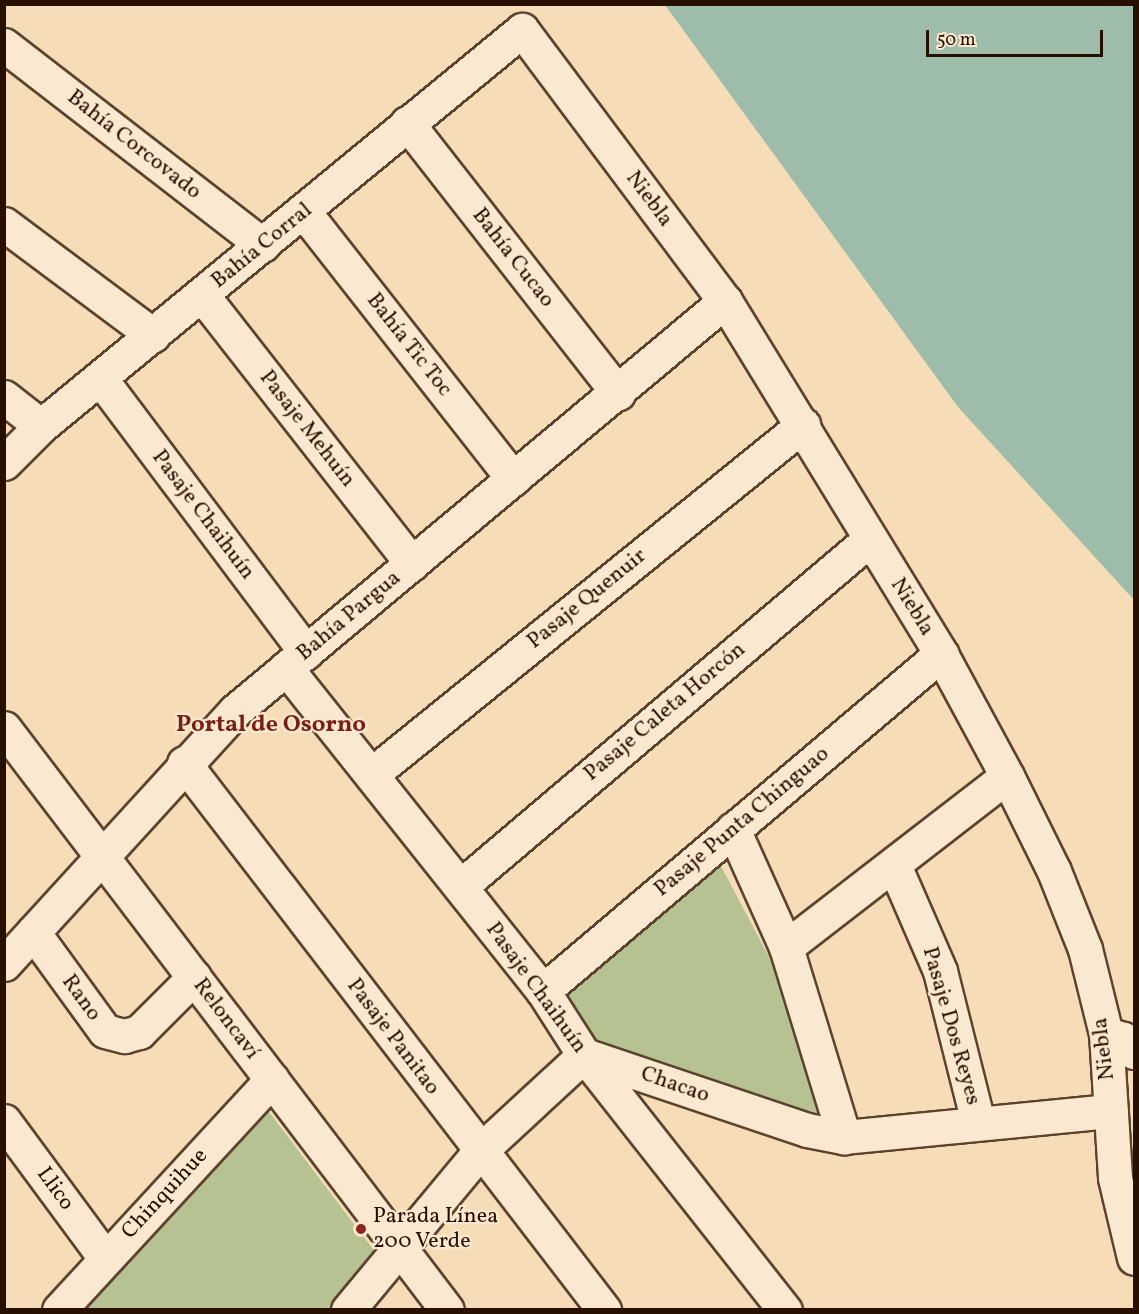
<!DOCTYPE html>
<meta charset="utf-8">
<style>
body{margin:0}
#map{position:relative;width:1139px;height:1314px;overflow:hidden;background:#f7ddb7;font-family:Vollkorn,serif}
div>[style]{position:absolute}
.green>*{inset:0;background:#b7c293}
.water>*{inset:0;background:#9ebcaa}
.roads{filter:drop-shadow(2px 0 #5c432e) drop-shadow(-2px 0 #5c432e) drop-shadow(0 2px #5c432e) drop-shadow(0 -2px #5c432e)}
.minor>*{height:33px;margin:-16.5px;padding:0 16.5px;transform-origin:16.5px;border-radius:16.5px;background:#fae9d0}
.dots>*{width:16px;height:16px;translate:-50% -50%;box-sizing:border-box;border:3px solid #fae9d0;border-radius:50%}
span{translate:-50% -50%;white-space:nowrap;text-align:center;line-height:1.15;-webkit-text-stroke:4.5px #fae9d0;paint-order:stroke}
.street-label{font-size:22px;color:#281000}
.poi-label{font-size:22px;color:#281000}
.left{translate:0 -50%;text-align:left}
.neighbourhood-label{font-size:24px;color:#7a1f14;font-weight:700}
.frame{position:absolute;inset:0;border:6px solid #281000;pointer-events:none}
.scale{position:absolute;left:926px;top:30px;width:177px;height:27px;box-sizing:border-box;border:3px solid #281000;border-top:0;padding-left:8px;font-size:18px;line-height:21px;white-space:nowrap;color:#281000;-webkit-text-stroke:4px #fae9d0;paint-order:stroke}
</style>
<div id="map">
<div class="green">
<div style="clip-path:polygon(721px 866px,777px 972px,824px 1124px,590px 1041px,562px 992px)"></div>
<div style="clip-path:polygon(263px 1104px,376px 1253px,333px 1309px,77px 1310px)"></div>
</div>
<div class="water">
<div style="clip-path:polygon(665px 5px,1134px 5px,1134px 600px,958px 407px)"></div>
</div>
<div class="roads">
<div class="minor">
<div style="left:4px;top:45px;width:327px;rotate:37.7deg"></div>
<div style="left:407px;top:123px;width:343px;rotate:52deg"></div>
<div style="left:304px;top:212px;width:339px;rotate:51.9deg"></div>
<div style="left:4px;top:224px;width:186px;rotate:36.7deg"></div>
<div style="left:202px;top:295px;width:341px;rotate:52deg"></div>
<div style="left:100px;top:378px;width:343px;rotate:53.1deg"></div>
<div style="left:4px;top:397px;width:47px;rotate:38.1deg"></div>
<div style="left:4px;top:463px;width:52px;rotate:-45deg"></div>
<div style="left:41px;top:426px;width:623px;rotate:-39.46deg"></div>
<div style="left:522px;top:30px;width:339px;rotate:53.2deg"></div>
<div style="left:725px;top:301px;width:414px;rotate:58.5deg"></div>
<div style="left:941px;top:654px;width:139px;rotate:61.6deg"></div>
<div style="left:1007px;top:776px;width:106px;rotate:63.7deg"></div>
<div style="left:1054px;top:871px;width:84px;rotate:68.3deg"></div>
<div style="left:1085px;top:949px;width:88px;rotate:76.1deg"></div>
<div style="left:1106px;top:1034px;width:144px;rotate:86.4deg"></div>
<div style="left:1115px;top:1178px;width:82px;rotate:76.6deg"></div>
<div style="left:286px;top:668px;width:413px;rotate:51.5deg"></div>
<div style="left:543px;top:991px;width:76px;rotate:57.4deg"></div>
<div style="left:584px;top:1055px;width:325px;rotate:51.8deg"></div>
<div style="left:4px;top:728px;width:731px;rotate:52.72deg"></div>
<div style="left:184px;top:763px;width:690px;rotate:52.48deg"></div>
<div style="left:372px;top:774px;width:555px;rotate:-39deg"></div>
<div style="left:733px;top:829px;width:129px;rotate:65.8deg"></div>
<div style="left:786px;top:947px;width:199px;rotate:73deg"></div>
<div style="left:894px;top:865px;width:116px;rotate:66.5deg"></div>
<div style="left:940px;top:971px;width:156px;rotate:75.9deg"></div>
<div style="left:461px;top:886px;width:536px;rotate:-40.31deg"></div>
<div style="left:33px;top:932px;width:122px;rotate:54deg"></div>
<div style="left:105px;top:1031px;width:20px;rotate:15deg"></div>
<div style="left:124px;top:1036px;width:16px;rotate:-15deg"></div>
<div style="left:139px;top:1032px;width:78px;rotate:-45deg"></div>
<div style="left:786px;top:947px;width:279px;rotate:-37.7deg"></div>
<div style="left:4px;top:964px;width:343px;rotate:-47.6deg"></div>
<div style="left:235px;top:711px;width:639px;rotate:-39.92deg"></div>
<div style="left:543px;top:991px;width:522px;rotate:-40.26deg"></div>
<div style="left:1106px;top:1034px;width:18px;rotate:16deg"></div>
<div style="left:1123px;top:1039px;width:17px;rotate:50deg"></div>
<div style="left:4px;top:1121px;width:170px;rotate:53.6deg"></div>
<div style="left:59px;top:1310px;width:314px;rotate:-47.3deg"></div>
<div style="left:348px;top:1310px;width:207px;rotate:-50.3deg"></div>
<div style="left:480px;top:1151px;width:142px;rotate:-42.7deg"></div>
<div style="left:584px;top:1055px;width:235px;rotate:18.6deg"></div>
<div style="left:807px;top:1130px;width:38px;rotate:11deg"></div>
<div style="left:844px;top:1137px;width:268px;rotate:-5.6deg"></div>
</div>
</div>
<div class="dots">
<div style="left:361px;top:1229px;background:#8f2418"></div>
</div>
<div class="street-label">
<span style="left:134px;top:145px;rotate:38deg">Bahía Corcovado</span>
<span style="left:649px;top:199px;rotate:53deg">Niebla</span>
<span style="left:262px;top:246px;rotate:-39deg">Bahía Corral</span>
<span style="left:513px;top:258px;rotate:52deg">Bahía Cucao</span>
<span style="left:409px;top:345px;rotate:52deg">Bahía Tic Toc</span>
<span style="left:307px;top:429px;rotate:52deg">Pasaje Mehuín</span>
<span style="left:203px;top:515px;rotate:53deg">Pasaje Chaihuín</span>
<span style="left:587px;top:599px;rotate:-39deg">Pasaje Quenuir</span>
<span style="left:912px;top:607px;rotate:58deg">Niebla</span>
<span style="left:349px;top:616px;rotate:-40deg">Bahía Pargua</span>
<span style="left:665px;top:712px;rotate:-40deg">Pasaje Caleta Horcón</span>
<span style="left:742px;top:822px;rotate:-40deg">Pasaje Punta Chinguao</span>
<span style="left:536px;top:988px;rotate:54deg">Pasaje Chaihuín</span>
<span style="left:81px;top:998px;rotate:54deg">Rano</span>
<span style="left:226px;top:1019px;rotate:53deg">Reloncaví</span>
<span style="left:951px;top:1026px;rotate:74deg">Pasaje Dos Reyes</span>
<span style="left:393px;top:1037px;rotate:53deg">Pasaje Panitao</span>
<span style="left:1104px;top:1049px;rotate:-97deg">Niebla</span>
<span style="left:675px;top:1085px;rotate:19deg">Chacao</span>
<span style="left:55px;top:1189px;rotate:54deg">Llico</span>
<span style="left:165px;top:1194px;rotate:-47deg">Chinquihue</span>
</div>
<div class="poi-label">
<span class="left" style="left:373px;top:1229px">Parada Línea<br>200 Verde</span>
</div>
<div class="neighbourhood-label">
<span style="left:271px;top:726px">Portal de Osorno</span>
</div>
<div class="frame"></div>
<div class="scale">50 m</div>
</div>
